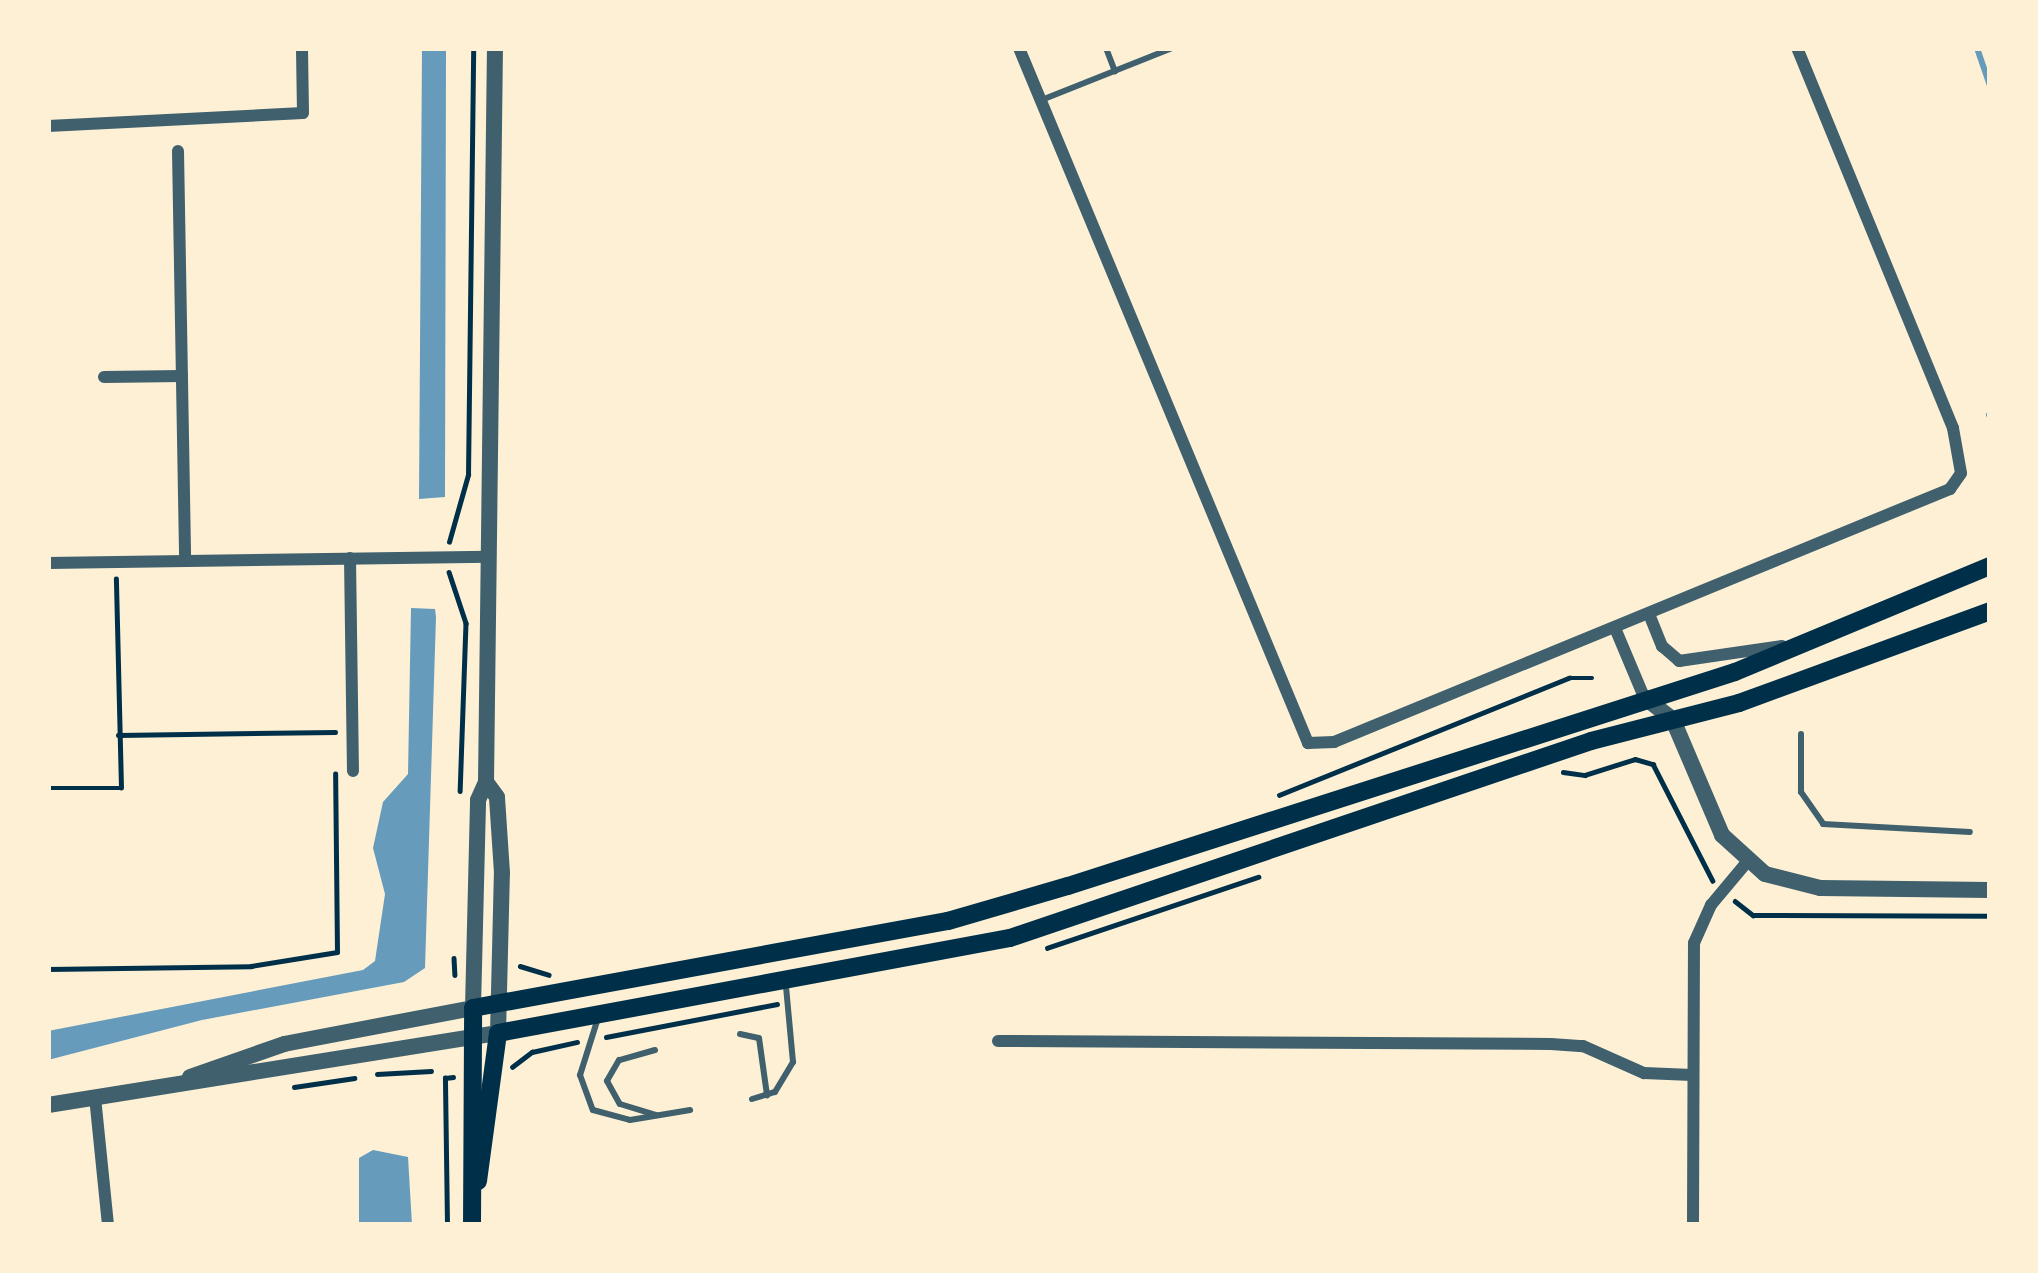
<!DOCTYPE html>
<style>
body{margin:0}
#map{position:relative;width:2038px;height:1273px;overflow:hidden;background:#fdf0d5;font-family:"Source Sans 3",sans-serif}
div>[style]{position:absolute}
.water>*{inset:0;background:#669bbc}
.stream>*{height:6px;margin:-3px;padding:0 3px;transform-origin:3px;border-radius:3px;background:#669bbc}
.path>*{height:4.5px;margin:-2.25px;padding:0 2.25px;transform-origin:2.25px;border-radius:2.25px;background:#003049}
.service>*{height:6px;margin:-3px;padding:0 3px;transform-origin:3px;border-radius:3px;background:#3f606c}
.minor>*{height:12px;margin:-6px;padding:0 6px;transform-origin:6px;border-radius:6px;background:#3f606c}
.tertiary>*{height:16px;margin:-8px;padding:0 8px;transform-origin:8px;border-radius:8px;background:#3f606c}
.secondary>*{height:18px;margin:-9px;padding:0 9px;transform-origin:9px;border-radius:9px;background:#003049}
span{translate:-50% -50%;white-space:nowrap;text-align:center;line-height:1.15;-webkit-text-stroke:12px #fdf0d5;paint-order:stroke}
.frame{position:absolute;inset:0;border:51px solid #fdf0d5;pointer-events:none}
</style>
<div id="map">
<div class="water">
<div style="clip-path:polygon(422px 48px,446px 48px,445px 497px,419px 499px)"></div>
<div style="clip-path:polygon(411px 608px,435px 609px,436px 617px,425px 968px,404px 982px,202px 1020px,48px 1060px,48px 1031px,363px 970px,375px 961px,385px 894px,373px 848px,383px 802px,408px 774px)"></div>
<div style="clip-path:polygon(373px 1150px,408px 1157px,412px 1225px,359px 1225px,359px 1158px)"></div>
</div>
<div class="stream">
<div style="left:1977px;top:48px;width:39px;rotate:71deg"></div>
<div style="left:1989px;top:415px;width:2px;rotate:63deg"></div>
</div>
<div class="path">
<div style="left:449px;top:542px;width:70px;rotate:-74.2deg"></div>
<div style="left:468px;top:475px;width:427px;rotate:-89.3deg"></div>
<div style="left:449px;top:572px;width:54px;rotate:71.6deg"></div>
<div style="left:466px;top:623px;width:168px;rotate:92deg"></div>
<div style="left:118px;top:735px;width:217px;rotate:-0.8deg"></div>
<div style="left:1563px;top:772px;width:22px;rotate:8deg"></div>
<div style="left:1585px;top:775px;width:52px;rotate:-17.7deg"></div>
<div style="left:1635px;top:759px;width:19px;rotate:16deg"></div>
<div style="left:1653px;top:764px;width:131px;rotate:62.9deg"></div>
<div style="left:48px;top:788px;width:73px"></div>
<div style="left:121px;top:788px;width:209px;rotate:-91.4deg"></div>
<div style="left:1279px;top:795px;width:313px;rotate:-22deg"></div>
<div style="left:1569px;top:678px;width:23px"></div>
<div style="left:1735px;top:901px;width:23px;rotate:38deg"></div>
<div style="left:1753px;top:915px;width:237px;rotate:0.2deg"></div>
<div style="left:1047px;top:948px;width:223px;rotate:-18.6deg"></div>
<div style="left:454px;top:958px;width:17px;rotate:87deg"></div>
<div style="left:520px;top:966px;width:30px;rotate:17deg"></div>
<div style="left:48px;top:969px;width:203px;rotate:-0.8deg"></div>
<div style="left:251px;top:966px;width:87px;rotate:-9.2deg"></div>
<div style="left:337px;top:952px;width:178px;rotate:-90.6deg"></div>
<div style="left:606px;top:1037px;width:174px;rotate:-10.9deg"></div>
<div style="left:512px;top:1067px;width:25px;rotate:-37deg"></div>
<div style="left:532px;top:1052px;width:46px;rotate:-12.5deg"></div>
<div style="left:377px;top:1074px;width:54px;rotate:-3.2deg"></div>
<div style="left:294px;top:1087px;width:61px;rotate:-8.5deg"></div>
<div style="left:447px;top:1225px;width:147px;rotate:-90.8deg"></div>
<div style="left:445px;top:1078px;width:8px;rotate:-7deg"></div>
</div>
<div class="service">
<div style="left:1106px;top:48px;width:25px;rotate:69deg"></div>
<div style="left:1044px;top:99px;width:138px;rotate:-21.7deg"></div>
<div style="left:1801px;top:734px;width:58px;rotate:90deg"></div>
<div style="left:1801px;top:792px;width:39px;rotate:55deg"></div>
<div style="left:1823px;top:824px;width:147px;rotate:3.1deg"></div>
<div style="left:598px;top:1018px;width:60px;rotate:107.5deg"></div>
<div style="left:580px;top:1075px;width:37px;rotate:70deg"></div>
<div style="left:593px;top:1110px;width:38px;rotate:15deg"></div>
<div style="left:630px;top:1120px;width:61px;rotate:-9.5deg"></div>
<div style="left:740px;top:1034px;width:19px;rotate:12deg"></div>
<div style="left:759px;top:1038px;width:58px;rotate:82deg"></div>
<div style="left:655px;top:1050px;width:37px;rotate:164deg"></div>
<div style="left:619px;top:1060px;width:24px;rotate:120deg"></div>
<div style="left:607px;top:1081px;width:26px;rotate:61deg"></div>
<div style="left:620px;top:1104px;width:38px;rotate:17deg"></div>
<div style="left:752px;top:1099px;width:24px;rotate:-17deg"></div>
<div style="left:775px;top:1092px;width:35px;rotate:-59deg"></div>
<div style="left:793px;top:1062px;width:76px;rotate:-95.3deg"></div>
</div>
<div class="minor">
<div style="left:1019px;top:48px;width:753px;rotate:67.42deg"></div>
<div style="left:1308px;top:743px;width:26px;rotate:-2deg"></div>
<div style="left:1334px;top:742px;width:666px;rotate:-22.33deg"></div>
<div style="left:1950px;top:489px;width:19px;rotate:-55deg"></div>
<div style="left:1961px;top:473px;width:46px;rotate:-100.1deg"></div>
<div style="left:1953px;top:428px;width:411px;rotate:-112.3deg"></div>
<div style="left:48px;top:126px;width:255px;rotate:-2.9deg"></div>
<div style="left:303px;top:113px;width:65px;rotate:-90.9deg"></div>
<div style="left:178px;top:151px;width:409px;rotate:89deg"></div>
<div style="left:104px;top:377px;width:78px;rotate:-0.7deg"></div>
<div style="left:350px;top:558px;width:213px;rotate:89.2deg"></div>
<div style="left:48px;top:563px;width:441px;rotate:-0.8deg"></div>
<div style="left:1649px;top:614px;width:35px;rotate:68deg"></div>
<div style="left:1662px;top:646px;width:23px;rotate:41deg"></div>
<div style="left:1679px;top:661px;width:104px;rotate:-8.3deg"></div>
<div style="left:1615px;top:628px;width:75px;rotate:67.2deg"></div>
<div style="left:998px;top:1041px;width:553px;rotate:0.31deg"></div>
<div style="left:1551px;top:1044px;width:32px;rotate:4deg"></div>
<div style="left:1583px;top:1046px;width:67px;rotate:23.9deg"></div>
<div style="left:1644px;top:1073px;width:48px;rotate:2.4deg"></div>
<div style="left:95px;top:1097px;width:129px;rotate:84.2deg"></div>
<div style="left:1693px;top:1225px;width:282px;rotate:-89.8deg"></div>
<div style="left:1694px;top:943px;width:42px;rotate:-65.9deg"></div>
<div style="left:1711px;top:905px;width:56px;rotate:-50.1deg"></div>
</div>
<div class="tertiary">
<div style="left:1644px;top:697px;width:37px;rotate:38deg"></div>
<div style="left:1673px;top:720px;width:125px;rotate:66.9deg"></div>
<div style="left:1722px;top:835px;width:58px;rotate:42.2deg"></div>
<div style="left:1765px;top:874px;width:57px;rotate:14.3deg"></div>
<div style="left:1820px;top:888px;width:170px;rotate:0.7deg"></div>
<div style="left:190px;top:1077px;width:100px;rotate:-19.3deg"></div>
<div style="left:284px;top:1044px;width:192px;rotate:-10.8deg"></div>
<div style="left:473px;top:1008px;width:208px;rotate:-88.6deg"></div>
<div style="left:478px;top:800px;width:20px;rotate:-66deg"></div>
<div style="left:486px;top:782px;width:734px;rotate:-89.3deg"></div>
<div style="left:48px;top:1105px;width:456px;rotate:-9.1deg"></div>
<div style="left:498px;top:1033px;width:160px;rotate:-88.6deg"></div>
<div style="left:502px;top:873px;width:76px;rotate:-93.8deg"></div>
<div style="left:497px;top:797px;width:19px;rotate:-126deg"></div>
</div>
<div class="secondary">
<div style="left:478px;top:1181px;width:149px;rotate:-82.3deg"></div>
<div style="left:498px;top:1033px;width:521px;rotate:-10.51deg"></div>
<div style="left:1010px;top:938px;width:613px;rotate:-18.73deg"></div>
<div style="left:1591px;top:741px;width:153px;rotate:-14.4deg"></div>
<div style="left:1739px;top:703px;width:267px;rotate:-20.1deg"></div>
<div style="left:472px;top:1225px;width:217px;rotate:-89.7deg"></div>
<div style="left:473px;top:1008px;width:483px;rotate:-10.4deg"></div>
<div style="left:948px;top:921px;width:125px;rotate:-16.3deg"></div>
<div style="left:1068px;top:886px;width:700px;rotate:-17.79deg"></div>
<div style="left:1735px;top:672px;width:276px;rotate:-22.6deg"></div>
</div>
<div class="frame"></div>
</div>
